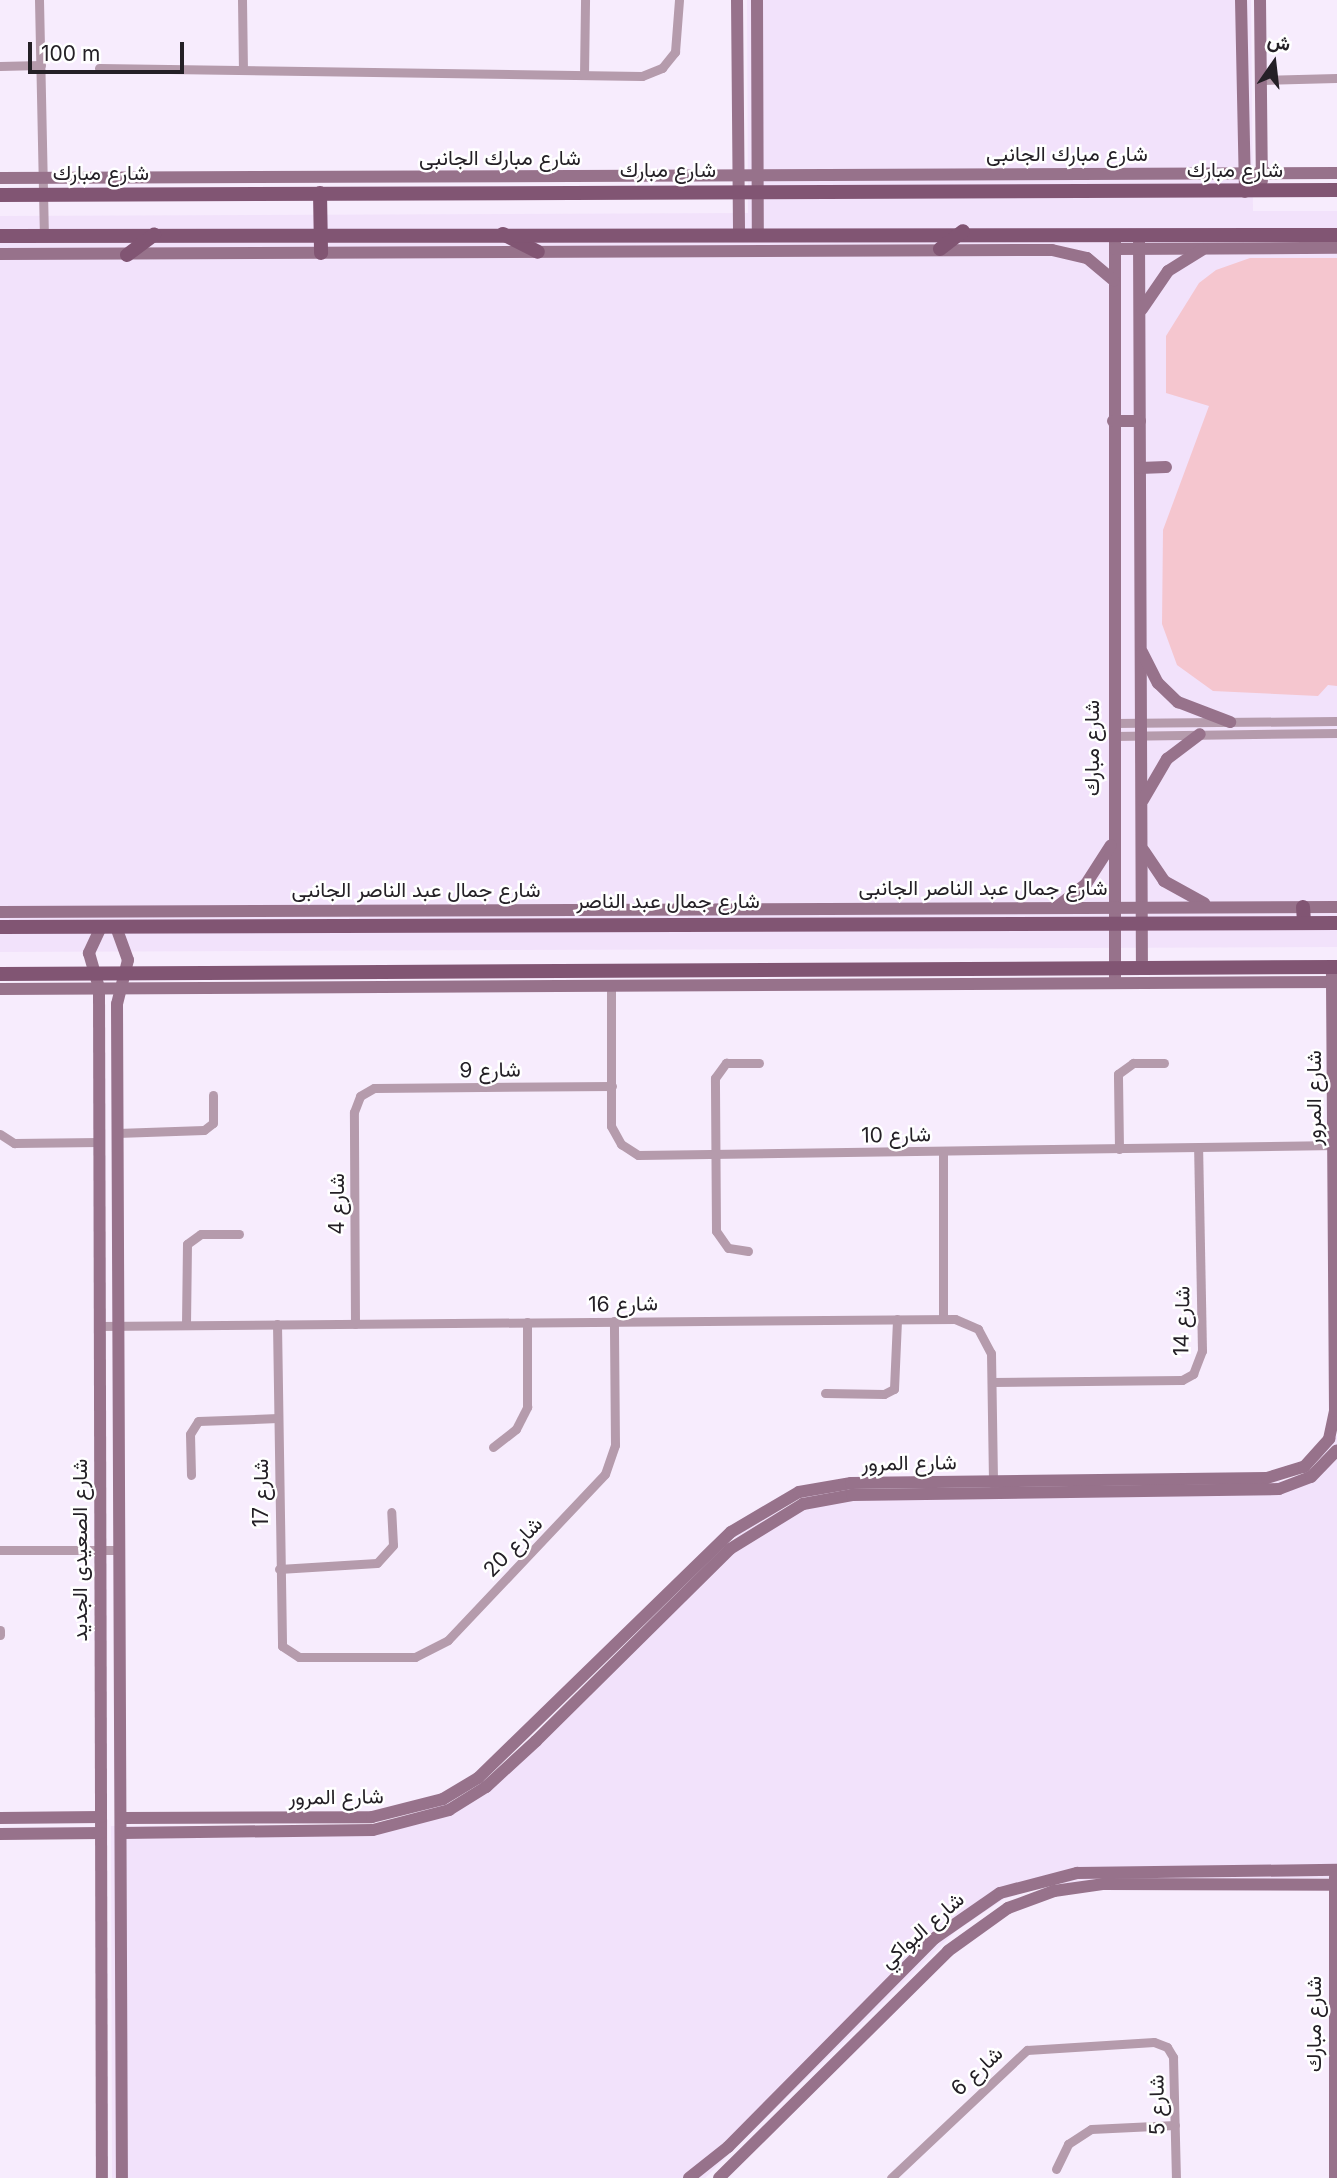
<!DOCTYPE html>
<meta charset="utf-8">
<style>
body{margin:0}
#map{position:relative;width:1337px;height:2178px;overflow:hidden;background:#f7ecfd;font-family:Inter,Vazirmatn,sans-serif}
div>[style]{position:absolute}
.built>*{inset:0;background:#f2e2fb}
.green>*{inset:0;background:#f5c6cf}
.street>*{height:9px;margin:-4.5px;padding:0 4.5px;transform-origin:4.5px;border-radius:4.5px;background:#b59bac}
.secondary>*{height:12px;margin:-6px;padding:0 6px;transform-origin:6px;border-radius:6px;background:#97728b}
.primary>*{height:14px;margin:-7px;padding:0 7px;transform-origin:7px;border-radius:7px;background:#815573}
span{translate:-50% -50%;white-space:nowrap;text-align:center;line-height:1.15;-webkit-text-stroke:5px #fff;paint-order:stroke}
.street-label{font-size:21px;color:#242026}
.north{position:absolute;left:1239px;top:28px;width:70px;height:70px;-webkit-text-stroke:5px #fff;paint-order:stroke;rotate:14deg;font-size:19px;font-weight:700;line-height:28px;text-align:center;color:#242026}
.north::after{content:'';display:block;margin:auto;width:24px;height:32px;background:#242026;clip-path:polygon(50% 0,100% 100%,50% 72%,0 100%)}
.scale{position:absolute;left:28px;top:42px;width:156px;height:32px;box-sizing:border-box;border:4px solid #242026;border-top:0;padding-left:9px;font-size:21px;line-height:24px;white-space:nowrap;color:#242026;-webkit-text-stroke:5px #fff;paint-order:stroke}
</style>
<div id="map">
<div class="built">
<div style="clip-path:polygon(747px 0,1251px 0,1253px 211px,1337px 211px,1337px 947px,0 952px,0 216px,748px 213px)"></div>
<div style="clip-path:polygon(1337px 1435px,1337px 1878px,1097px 1881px,1044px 1886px,1004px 1899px,956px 1931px,705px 2178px,112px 2178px,111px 1826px,368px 1827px,457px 1800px,494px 1775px,741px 1532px,807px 1496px,838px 1490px,1282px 1481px,1310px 1471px)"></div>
</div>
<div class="green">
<div style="clip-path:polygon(1250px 258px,1337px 258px,1337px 686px,1328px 685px,1318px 696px,1213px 691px,1177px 665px,1162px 624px,1163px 530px,1209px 406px,1166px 393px,1166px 336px,1199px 283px,1216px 270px)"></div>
</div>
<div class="street">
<div style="left:39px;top:0;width:235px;rotate:88.8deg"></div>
<div style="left:242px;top:0;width:70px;rotate:89.2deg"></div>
<div style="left:0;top:66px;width:41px;rotate:-1.4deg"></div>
<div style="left:99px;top:68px;width:543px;rotate:0.84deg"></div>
<div style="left:642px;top:76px;width:22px;rotate:-22deg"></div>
<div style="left:662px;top:68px;width:21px;rotate:-51deg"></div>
<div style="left:675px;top:52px;width:52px;rotate:-85.6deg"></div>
<div style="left:584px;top:75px;width:75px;rotate:-89.2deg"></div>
<div style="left:1261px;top:80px;width:76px;rotate:-1.5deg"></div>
<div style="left:1113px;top:723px;width:224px;rotate:-0.5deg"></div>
<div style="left:1113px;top:736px;width:224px;rotate:-0.8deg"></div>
<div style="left:611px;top:985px;width:141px;rotate:90deg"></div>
<div style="left:611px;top:1126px;width:21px;rotate:61deg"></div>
<div style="left:621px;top:1144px;width:20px;rotate:33deg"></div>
<div style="left:638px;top:1155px;width:699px;rotate:-0.82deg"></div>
<div style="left:117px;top:1133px;width:87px;rotate:-2deg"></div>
<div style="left:204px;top:1130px;width:11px;rotate:-38deg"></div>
<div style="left:213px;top:1123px;width:28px;rotate:-90deg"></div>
<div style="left:0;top:1134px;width:17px;rotate:33deg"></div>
<div style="left:14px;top:1143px;width:85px;rotate:-0.7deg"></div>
<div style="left:1119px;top:1149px;width:75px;rotate:-90.8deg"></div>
<div style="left:1118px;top:1074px;width:19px;rotate:-36deg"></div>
<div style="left:1133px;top:1063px;width:31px"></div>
<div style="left:943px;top:1151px;width:168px;rotate:90deg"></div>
<div style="left:748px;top:1251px;width:20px;rotate:-171deg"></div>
<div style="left:728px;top:1248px;width:21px;rotate:-125deg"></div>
<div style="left:716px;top:1231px;width:153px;rotate:-90.4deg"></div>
<div style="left:715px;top:1078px;width:19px;rotate:-54deg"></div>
<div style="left:726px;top:1063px;width:33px"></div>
<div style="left:277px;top:1324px;width:322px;rotate:89.1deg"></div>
<div style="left:282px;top:1646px;width:20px;rotate:33deg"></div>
<div style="left:299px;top:1657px;width:116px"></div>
<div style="left:415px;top:1657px;width:37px;rotate:-27deg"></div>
<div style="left:448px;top:1640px;width:228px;rotate:-46.6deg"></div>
<div style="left:605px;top:1474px;width:31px;rotate:-71deg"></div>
<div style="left:615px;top:1445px;width:124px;rotate:-90.5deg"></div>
<div style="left:355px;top:1324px;width:212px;rotate:-90.3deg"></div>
<div style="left:354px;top:1112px;width:17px;rotate:-69deg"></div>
<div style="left:360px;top:1096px;width:16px;rotate:-30deg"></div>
<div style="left:374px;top:1088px;width:238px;rotate:-0.5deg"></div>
<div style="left:186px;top:1325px;width:81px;rotate:-89.3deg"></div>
<div style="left:187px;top:1244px;width:17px;rotate:-36deg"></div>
<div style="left:201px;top:1234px;width:38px"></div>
<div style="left:98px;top:1326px;width:857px;rotate:-0.47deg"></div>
<div style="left:955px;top:1319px;width:25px;rotate:23deg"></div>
<div style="left:978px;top:1329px;width:27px;rotate:62deg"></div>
<div style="left:991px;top:1353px;width:131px;rotate:89.1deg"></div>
<div style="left:992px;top:1382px;width:190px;rotate:-0.6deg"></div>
<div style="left:1182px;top:1380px;width:13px;rotate:-29deg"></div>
<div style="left:1193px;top:1374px;width:25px;rotate:-69deg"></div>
<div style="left:1202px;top:1351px;width:203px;rotate:-91.1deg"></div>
<div style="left:825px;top:1393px;width:59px;rotate:1deg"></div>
<div style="left:884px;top:1394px;width:11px;rotate:-27deg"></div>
<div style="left:894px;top:1389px;width:70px;rotate:-87.5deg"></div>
<div style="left:493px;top:1447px;width:29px;rotate:-38deg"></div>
<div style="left:516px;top:1429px;width:25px;rotate:-63deg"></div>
<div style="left:527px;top:1407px;width:85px;rotate:-90deg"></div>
<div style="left:191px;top:1475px;width:41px;rotate:-91.4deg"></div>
<div style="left:190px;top:1434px;width:15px;rotate:-58deg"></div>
<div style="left:198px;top:1421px;width:80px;rotate:-2.1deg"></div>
<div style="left:0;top:1550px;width:120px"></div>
<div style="left:279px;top:1569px;width:98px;rotate:-3.5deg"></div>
<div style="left:377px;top:1563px;width:24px;rotate:-48deg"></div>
<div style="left:393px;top:1545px;width:33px;rotate:-93deg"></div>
<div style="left:0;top:1630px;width:5px;rotate:90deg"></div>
<div style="left:1056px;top:2169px;width:28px;rotate:-64deg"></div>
<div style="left:1068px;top:2144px;width:27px;rotate:-33deg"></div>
<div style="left:1091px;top:2129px;width:84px;rotate:-2.7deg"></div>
<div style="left:891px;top:2178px;width:187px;rotate:-43.3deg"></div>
<div style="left:1027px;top:2050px;width:127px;rotate:-3.6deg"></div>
<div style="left:1154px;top:2042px;width:14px;rotate:21deg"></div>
<div style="left:1167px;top:2047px;width:12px;rotate:59deg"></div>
<div style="left:1173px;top:2057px;width:121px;rotate:88.6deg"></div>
</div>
<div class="secondary">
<div style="left:737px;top:0;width:233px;rotate:89.5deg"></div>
<div style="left:757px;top:0;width:233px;rotate:89.8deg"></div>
<div style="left:1241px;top:0;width:192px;rotate:88.8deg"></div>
<div style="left:1260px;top:0;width:181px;rotate:89.4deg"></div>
<div style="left:0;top:178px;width:1337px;rotate:-0.21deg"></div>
<div style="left:1115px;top:235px;width:742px;rotate:90deg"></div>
<div style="left:1139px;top:235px;width:732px;rotate:89.77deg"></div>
<div style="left:1115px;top:249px;width:222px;rotate:-0.3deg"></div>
<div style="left:0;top:254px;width:1052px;rotate:-0.22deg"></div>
<div style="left:1052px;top:250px;width:36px;rotate:13deg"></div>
<div style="left:1087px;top:258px;width:35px;rotate:40deg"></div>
<div style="left:1142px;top:309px;width:46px;rotate:-55.6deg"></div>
<div style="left:1168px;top:271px;width:40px;rotate:-32deg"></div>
<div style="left:1113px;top:421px;width:27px"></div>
<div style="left:1140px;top:468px;width:26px;rotate:-2deg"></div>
<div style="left:1142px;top:652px;width:35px;rotate:63deg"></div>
<div style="left:1158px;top:683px;width:28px;rotate:44deg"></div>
<div style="left:1178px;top:702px;width:56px;rotate:21deg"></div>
<div style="left:1143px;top:800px;width:48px;rotate:-59.7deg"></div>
<div style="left:1167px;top:759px;width:41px;rotate:-37.1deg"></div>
<div style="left:1144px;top:851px;width:36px;rotate:56deg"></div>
<div style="left:1164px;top:881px;width:46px;rotate:28.8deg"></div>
<div style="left:1058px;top:906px;width:36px;rotate:-38deg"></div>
<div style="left:1086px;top:884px;width:46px;rotate:-57.3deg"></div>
<div style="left:0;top:912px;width:1337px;rotate:-0.21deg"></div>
<div style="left:101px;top:927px;width:29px;rotate:115deg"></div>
<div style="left:89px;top:953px;width:36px;rotate:74deg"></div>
<div style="left:99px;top:988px;width:1190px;rotate:89.86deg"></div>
<div style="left:116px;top:927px;width:35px;rotate:70deg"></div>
<div style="left:128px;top:960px;width:45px;rotate:104deg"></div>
<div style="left:117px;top:1004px;width:1174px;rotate:89.76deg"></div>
<div style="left:0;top:989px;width:1337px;rotate:-0.3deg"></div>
<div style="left:0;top:1818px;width:101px;rotate:-0.6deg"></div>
<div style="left:122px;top:1818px;width:250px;rotate:-0.2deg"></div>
<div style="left:372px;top:1817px;width:73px;rotate:-14.2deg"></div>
<div style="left:443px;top:1799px;width:41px;rotate:-31deg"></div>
<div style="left:478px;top:1778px;width:353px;rotate:-44.2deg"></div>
<div style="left:731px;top:1532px;width:79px;rotate:-30.5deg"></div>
<div style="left:799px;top:1492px;width:53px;rotate:-9.8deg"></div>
<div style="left:851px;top:1483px;width:416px;rotate:-0.7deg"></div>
<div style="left:1267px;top:1478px;width:39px;rotate:-17deg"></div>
<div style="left:1304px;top:1467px;width:38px;rotate:-48deg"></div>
<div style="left:1329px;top:1439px;width:29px;rotate:-78deg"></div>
<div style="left:1335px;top:1411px;width:444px;rotate:-90.4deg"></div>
<div style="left:122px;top:1833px;width:251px;rotate:-0.7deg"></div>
<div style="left:373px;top:1830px;width:79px;rotate:-14.7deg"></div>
<div style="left:449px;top:1810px;width:44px;rotate:-31.9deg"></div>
<div style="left:486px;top:1787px;width:68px;rotate:-42.6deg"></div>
<div style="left:536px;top:1741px;width:273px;rotate:-44.7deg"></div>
<div style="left:730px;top:1549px;width:86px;rotate:-31.7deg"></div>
<div style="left:803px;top:1504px;width:50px;rotate:-10.4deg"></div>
<div style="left:852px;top:1495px;width:427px;rotate:-0.8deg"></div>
<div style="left:1279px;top:1489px;width:34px;rotate:-21deg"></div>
<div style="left:1311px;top:1477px;width:37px;rotate:-46deg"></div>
<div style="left:0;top:1834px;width:101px;rotate:-0.6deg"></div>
<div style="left:689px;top:2178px;width:50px;rotate:-38.5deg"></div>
<div style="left:728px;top:2147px;width:294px;rotate:-45.3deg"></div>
<div style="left:935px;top:1938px;width:79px;rotate:-34.7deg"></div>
<div style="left:1000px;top:1893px;width:80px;rotate:-14.6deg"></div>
<div style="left:1077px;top:1873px;width:260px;rotate:-0.7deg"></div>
<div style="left:719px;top:2178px;width:322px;rotate:-44.7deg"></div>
<div style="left:948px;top:1951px;width:74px;rotate:-35.6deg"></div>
<div style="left:1008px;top:1908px;width:49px;rotate:-20.3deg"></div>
<div style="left:1054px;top:1891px;width:49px;rotate:-8.1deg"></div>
<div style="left:1103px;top:1884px;width:234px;rotate:0.2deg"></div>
<div style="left:1335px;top:2178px;width:301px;rotate:-90deg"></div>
</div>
<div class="primary">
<div style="left:320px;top:193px;width:60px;rotate:89deg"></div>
<div style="left:0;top:195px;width:1337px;rotate:-0.21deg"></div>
<div style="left:503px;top:234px;width:39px;rotate:27deg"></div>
<div style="left:0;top:236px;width:1337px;rotate:-0.04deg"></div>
<div style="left:940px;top:249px;width:29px;rotate:-38deg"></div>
<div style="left:127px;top:255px;width:34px;rotate:-37deg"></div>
<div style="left:1303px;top:907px;width:16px;rotate:86deg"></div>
<div style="left:0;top:927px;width:1337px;rotate:-0.17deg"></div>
<div style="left:0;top:974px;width:1337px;rotate:-0.3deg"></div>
</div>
<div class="street-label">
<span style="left:1067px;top:154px">شارع مبارك الجانبى</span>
<span style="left:500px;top:158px">شارع مبارك الجانبى</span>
<span style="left:668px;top:170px">شارع مبارك</span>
<span style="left:1235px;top:170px">شارع مبارك</span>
<span style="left:101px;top:173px">شارع مبارك</span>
<span style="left:1092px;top:748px;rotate:-90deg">شارع مبارك</span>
<span style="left:983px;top:888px">شارع جمال عبد الناصر الجانبى</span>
<span style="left:416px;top:890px">شارع جمال عبد الناصر الجانبى</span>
<span style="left:668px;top:901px">شارع جمال عبد الناصر</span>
<span style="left:490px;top:1070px;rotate:-1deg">شارع 9</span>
<span style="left:1314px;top:1098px;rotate:-90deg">شارع المرور</span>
<span style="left:896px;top:1135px;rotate:-1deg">شارع 10</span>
<span style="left:337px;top:1204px;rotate:-90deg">شارع 4</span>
<span style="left:623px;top:1304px;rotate:-1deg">شارع 16</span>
<span style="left:1182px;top:1321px;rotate:-89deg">شارع 14</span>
<span style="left:909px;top:1463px;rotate:-1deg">شارع المرور</span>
<span style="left:261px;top:1493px;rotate:-90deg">شارع 17</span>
<span style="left:513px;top:1547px;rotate:-46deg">شارع 20</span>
<span style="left:80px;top:1550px;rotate:-90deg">شارع الصعيدى الجديد</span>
<span style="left:336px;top:1797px;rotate:-1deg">شارع المرور</span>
<span style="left:922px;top:1930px;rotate:-41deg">شارع البواكي</span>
<span style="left:1314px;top:2024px;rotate:-90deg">شارع مبارك</span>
<span style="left:977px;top:2071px;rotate:-43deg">شارع 6</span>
<span style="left:1157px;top:2105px;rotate:-91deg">شارع 5</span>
</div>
<div class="north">ش</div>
<div class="scale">100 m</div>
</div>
